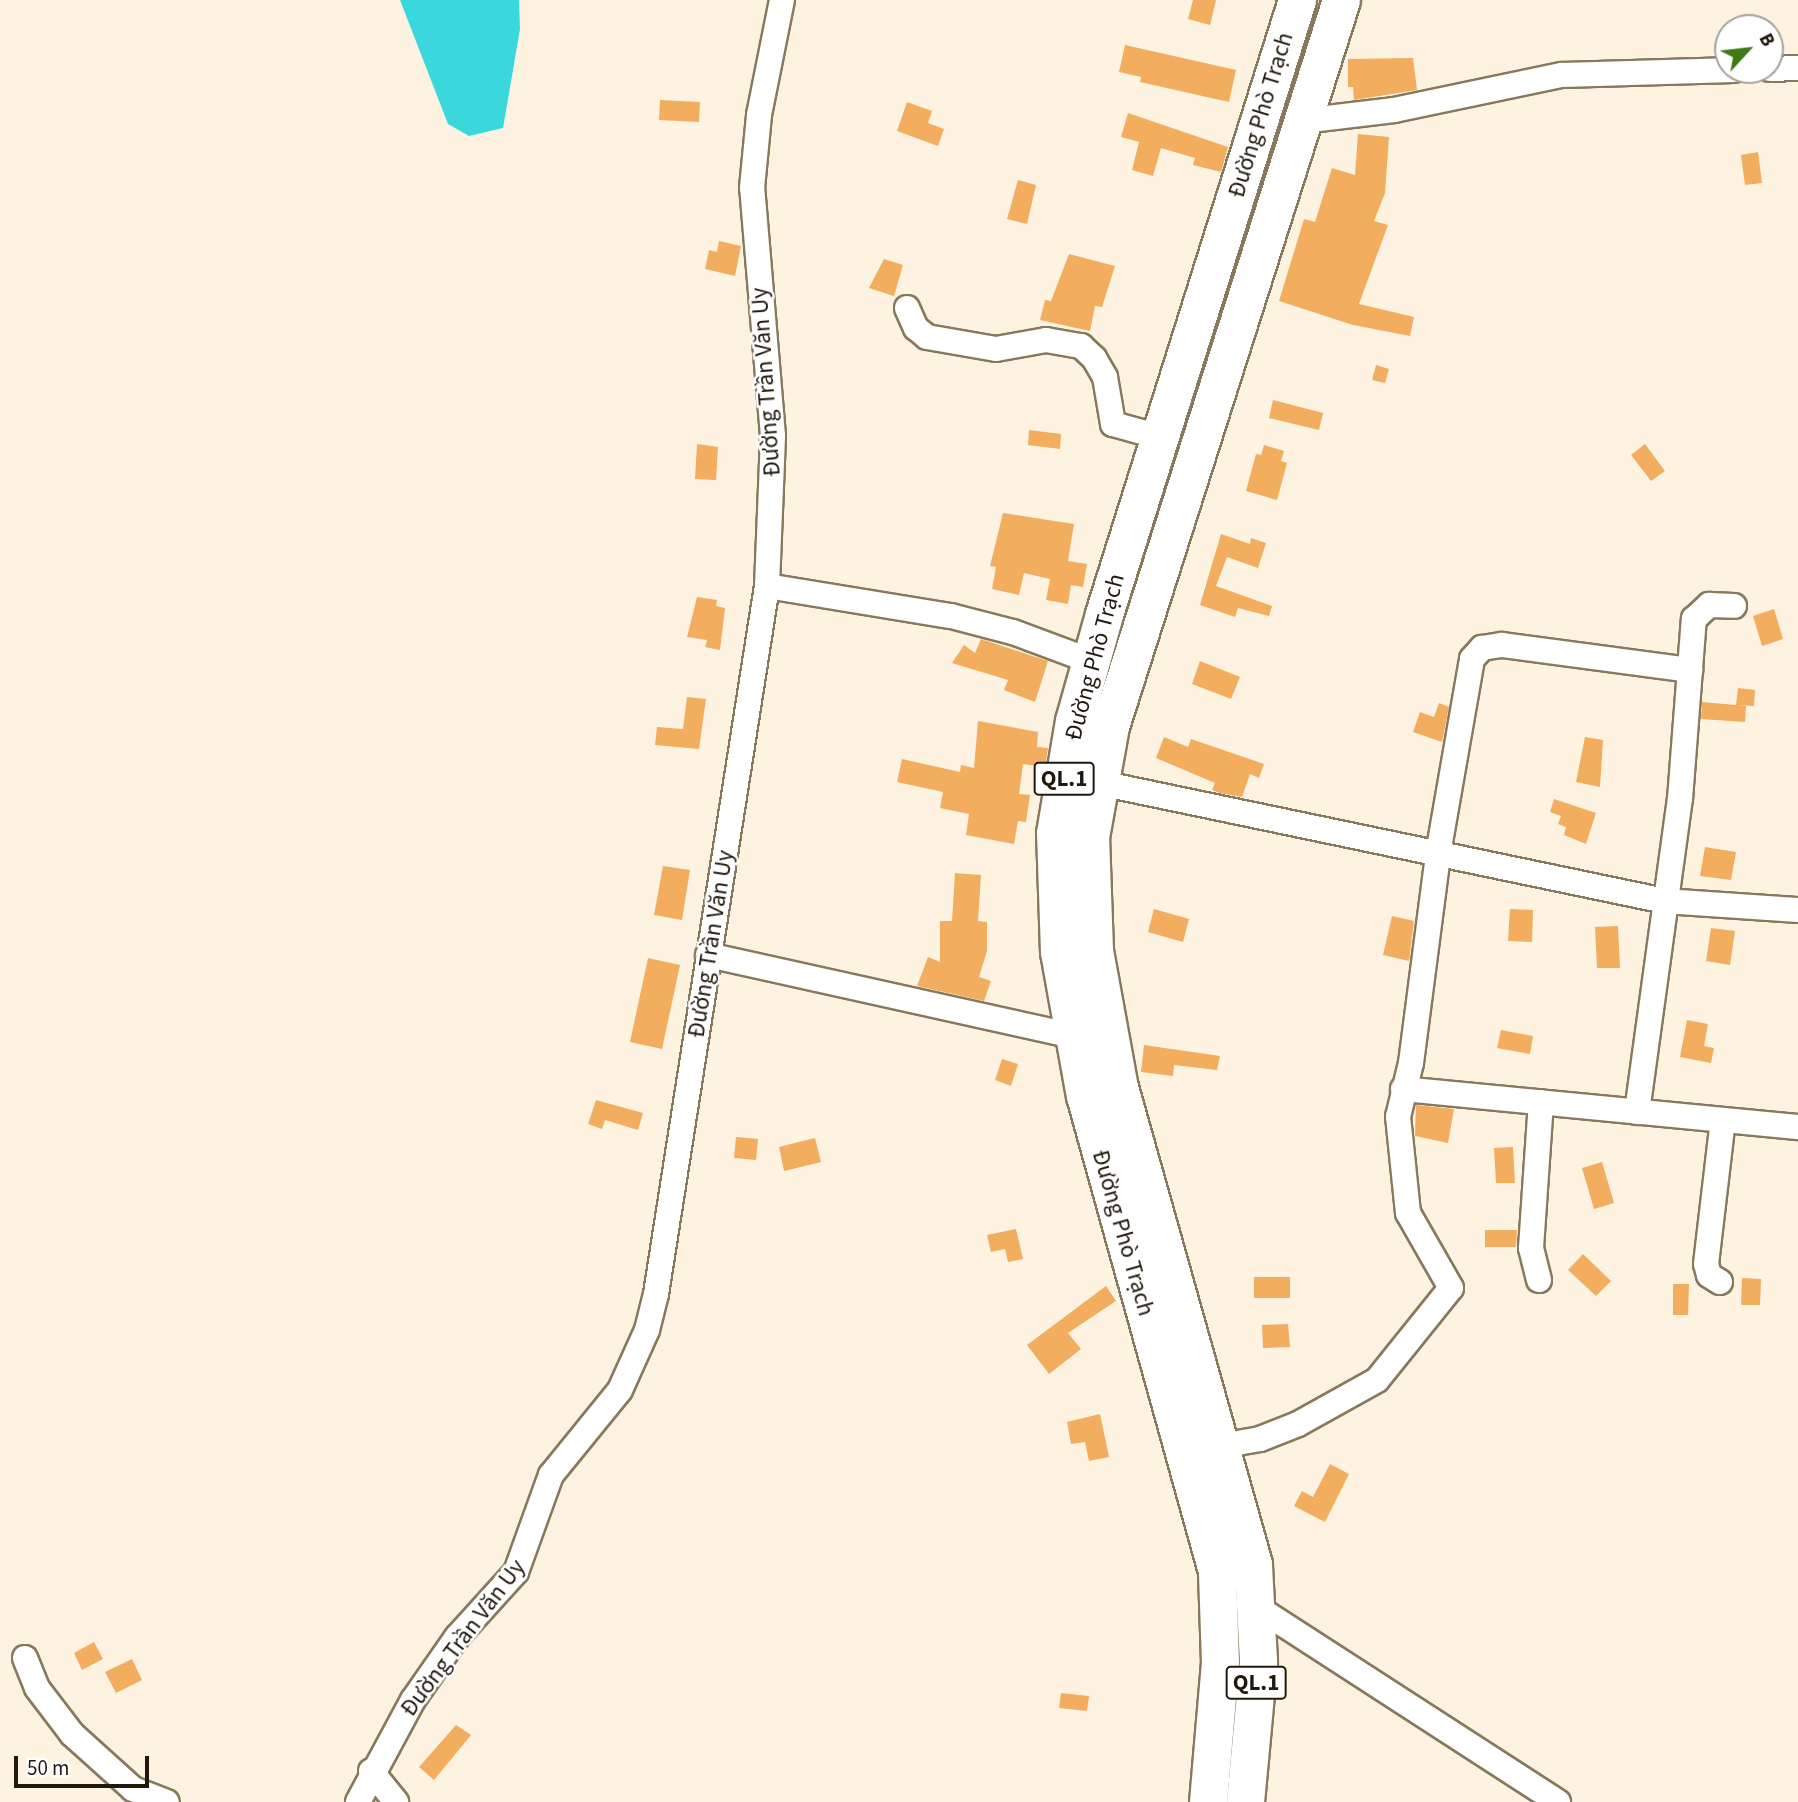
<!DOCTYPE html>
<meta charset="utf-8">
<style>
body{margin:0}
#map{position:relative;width:1798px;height:1802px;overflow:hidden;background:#fdf3e0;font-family:"Source Sans 3",sans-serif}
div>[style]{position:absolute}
.water>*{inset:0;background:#3ad8dc}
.building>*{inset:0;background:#f2ad5e}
.roads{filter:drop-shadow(2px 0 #88795d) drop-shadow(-2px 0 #88795d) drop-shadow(0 2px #88795d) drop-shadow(0 -2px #88795d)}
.minor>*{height:24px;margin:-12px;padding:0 12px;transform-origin:12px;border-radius:12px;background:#fff}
.highway>*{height:37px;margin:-18.5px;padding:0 18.5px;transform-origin:18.5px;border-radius:18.5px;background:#fff}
span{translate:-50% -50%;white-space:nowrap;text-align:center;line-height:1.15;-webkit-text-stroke:5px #fff;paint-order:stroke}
.shield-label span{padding:2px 5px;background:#fff;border:2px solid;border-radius:5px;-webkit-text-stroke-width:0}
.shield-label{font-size:23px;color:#1f190e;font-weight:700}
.street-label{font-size:24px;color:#1f190e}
.north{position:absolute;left:1714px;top:14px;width:70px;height:70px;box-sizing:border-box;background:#fff;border:2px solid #a5a39f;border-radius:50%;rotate:63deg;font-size:19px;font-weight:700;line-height:28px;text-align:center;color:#1f190e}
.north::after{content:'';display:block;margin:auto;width:24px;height:32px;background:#3f7a14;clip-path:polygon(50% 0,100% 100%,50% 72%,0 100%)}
.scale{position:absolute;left:14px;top:1756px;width:135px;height:32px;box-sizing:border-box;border:4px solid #1f190e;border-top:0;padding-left:9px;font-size:21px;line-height:24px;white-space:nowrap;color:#1f190e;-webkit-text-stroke:5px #fff;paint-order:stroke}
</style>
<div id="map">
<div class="water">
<div style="clip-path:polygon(400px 0,519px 0,520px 29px,503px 128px,469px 136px,448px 124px)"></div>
</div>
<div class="building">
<div style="clip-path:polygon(1193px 0,1216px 0,1210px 25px,1188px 19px)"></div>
<div style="clip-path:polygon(1125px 45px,1236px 70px,1229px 102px,1140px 82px,1141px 77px,1119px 72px)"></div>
<div style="clip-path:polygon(1413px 58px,1417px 90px,1354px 100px,1353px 87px,1348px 87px,1348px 59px)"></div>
<div style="clip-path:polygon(660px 100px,700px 102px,699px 122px,659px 120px)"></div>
<div style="clip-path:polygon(907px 102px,932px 111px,928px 123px,944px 129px,938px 146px,897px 131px)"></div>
<div style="clip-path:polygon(1128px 113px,1228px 147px,1221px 172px,1193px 165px,1195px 158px,1161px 148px,1153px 176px,1132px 170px,1139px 142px,1121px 137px)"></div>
<div style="clip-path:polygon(1358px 134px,1389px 137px,1385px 193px,1374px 221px,1388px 225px,1359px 304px,1414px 317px,1410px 336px,1353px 325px,1279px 301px,1304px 219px,1315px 222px,1332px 168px,1355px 175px)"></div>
<div style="clip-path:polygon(1758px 152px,1762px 183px,1745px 185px,1741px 155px)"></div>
<div style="clip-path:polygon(1018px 180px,1036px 185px,1027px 224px,1007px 219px)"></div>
<div style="clip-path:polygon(719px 241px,741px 246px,735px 276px,705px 269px,709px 250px,717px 252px)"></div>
<div style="clip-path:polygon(1069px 254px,1115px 266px,1102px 307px,1095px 306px,1090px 331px,1040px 320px,1045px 300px,1051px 301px)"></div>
<div style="clip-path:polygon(884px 259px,903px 265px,894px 296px,869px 288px)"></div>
<div style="clip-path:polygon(1376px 365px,1389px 369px,1385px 383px,1372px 380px)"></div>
<div style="clip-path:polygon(1273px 400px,1323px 413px,1319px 430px,1269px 418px)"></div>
<div style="clip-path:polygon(1029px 430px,1061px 434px,1060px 449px,1028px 445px)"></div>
<div style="clip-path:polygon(697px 444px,718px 447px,716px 480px,695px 479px)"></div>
<div style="clip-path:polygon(1645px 444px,1665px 471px,1651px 481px,1631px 455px)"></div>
<div style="clip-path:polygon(1264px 445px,1284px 451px,1281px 461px,1287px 463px,1277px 500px,1246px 491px,1256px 454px,1261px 455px)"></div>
<div style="clip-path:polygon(1003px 513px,1074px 524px,1068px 561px,1087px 564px,1083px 587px,1071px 585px,1068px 604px,1046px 600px,1050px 579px,1024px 573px,1019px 595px,992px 589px,996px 567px,990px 566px)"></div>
<div style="clip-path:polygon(1221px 534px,1250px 544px,1251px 538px,1266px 543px,1258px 568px,1227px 557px,1216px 586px,1272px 606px,1269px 616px,1238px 608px,1235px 617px,1200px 605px)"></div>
<div style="clip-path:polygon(697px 597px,717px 600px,716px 606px,725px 608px,720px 650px,705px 647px,707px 640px,687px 637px)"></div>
<div style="clip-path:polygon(1774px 609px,1783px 639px,1762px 646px,1753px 616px)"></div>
<div style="clip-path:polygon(981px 639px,1048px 661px,1035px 702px,1004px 690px,1008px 680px,952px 663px,964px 645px,975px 653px)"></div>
<div style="clip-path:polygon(1200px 661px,1240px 677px,1231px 699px,1192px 684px)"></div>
<div style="clip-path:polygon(1738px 688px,1755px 690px,1754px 706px,1737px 705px,1746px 706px,1745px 722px,1701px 719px,1702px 702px,1736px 705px)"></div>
<div style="clip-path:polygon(687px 697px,706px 699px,699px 749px,655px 745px,657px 727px,683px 729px)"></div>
<div style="clip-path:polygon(1439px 703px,1449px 707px,1442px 742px,1413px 732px,1420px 712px,1434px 717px)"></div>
<div style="clip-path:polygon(978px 721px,1038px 732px,1037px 747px,1048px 748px,1045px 767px,1023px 764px,1019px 794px,1030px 795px,1026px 822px,1018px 821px,1014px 844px,966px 835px,969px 814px,940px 808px,943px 792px,897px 782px,902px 759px,960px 772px,961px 765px,974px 768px)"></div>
<div style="clip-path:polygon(1164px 737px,1188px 747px,1191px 739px,1264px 764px,1259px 778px,1250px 774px,1242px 797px,1220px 793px,1212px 790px,1215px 783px,1156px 758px)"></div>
<div style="clip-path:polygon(1585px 737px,1603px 740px,1600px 787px,1576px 782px)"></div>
<div style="clip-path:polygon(1554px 799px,1596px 813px,1586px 844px,1564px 835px,1566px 827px,1558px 824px,1561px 816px,1550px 812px)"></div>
<div style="clip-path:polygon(1705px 847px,1736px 852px,1731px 880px,1700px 876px)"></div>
<div style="clip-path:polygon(663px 866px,690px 870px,682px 920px,654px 915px)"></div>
<div style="clip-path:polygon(955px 873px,981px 875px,978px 921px,987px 922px,987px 951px,979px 977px,991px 981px,984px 1001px,917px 986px,928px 957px,940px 962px,940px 921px,952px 921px)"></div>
<div style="clip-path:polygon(1154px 909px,1189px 919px,1183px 942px,1148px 932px)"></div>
<div style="clip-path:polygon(1510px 909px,1533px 910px,1532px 942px,1508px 941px)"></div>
<div style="clip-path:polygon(1392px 916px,1414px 921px,1409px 961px,1383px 955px)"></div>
<div style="clip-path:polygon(1618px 926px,1620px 968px,1597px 968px,1595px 927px)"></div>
<div style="clip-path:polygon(1711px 928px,1735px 931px,1730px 965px,1706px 961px)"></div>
<div style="clip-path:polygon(648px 958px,680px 965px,662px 1049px,630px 1042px)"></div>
<div style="clip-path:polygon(1687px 1020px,1708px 1024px,1704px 1046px,1714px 1048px,1711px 1063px,1680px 1057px)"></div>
<div style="clip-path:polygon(1501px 1030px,1533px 1036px,1530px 1054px,1497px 1048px)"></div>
<div style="clip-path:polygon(1144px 1045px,1220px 1056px,1217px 1070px,1174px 1065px,1173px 1076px,1141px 1072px)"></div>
<div style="clip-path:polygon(1002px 1059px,1018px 1064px,1011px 1086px,995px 1080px)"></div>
<div style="clip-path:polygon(596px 1100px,643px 1113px,638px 1130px,605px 1120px,602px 1129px,588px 1124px)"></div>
<div style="clip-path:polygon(1416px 1105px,1454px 1109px,1448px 1143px,1415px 1136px)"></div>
<div style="clip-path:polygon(736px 1137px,758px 1139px,756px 1160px,734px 1158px)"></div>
<div style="clip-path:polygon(815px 1138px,821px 1162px,784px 1171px,779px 1147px)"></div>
<div style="clip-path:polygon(1513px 1147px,1515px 1183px,1496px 1183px,1494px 1148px)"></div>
<div style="clip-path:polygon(1602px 1162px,1614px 1203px,1594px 1209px,1582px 1168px)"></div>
<div style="clip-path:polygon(1016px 1229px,1023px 1259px,1008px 1262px,1005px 1249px,991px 1252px,987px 1235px)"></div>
<div style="clip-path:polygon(1485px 1230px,1517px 1230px,1516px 1247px,1485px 1247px)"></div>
<div style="clip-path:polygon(1583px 1254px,1611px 1281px,1596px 1296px,1568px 1270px)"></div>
<div style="clip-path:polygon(1254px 1277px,1290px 1277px,1290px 1298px,1254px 1298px)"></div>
<div style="clip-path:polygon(1742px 1278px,1761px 1279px,1760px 1305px,1741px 1305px)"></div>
<div style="clip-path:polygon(1673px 1284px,1689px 1284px,1688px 1315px,1673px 1315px)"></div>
<div style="clip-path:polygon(1106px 1286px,1116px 1301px,1068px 1333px,1081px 1349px,1049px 1374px,1027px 1345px)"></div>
<div style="clip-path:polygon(1288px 1324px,1290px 1347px,1263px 1348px,1262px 1325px)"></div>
<div style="clip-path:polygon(1100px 1414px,1109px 1457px,1089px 1461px,1085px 1442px,1071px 1444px,1067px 1422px)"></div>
<div style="clip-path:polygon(1330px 1464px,1349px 1474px,1325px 1522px,1294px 1506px,1302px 1491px,1313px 1497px)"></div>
<div style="clip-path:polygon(94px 1642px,103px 1659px,82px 1670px,74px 1653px)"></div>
<div style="clip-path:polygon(132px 1659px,142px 1680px,116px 1693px,105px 1672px)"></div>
<div style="clip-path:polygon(1061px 1693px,1089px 1696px,1087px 1711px,1059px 1708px)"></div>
<div style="clip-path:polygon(456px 1725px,471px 1735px,434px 1780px,419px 1767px)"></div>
</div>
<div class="roads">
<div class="minor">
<div style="left:1770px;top:69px;width:28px;rotate:-2deg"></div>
<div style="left:1302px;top:121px;width:93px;rotate:-6.8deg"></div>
<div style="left:1394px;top:110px;width:172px;rotate:-11.8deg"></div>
<div style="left:1562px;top:75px;width:172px;rotate:-1.7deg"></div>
<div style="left:907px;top:308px;width:22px;rotate:66deg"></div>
<div style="left:916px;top:328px;width:14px;rotate:39deg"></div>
<div style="left:927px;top:337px;width:70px;rotate:9.9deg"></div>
<div style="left:996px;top:349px;width:51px;rotate:-10.2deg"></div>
<div style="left:1046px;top:340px;width:36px;rotate:10deg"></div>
<div style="left:1081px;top:346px;width:18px;rotate:43deg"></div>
<div style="left:1094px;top:358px;width:22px;rotate:60deg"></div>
<div style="left:1105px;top:377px;width:48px;rotate:80.3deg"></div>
<div style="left:1113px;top:424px;width:49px;rotate:15.5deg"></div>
<div style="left:767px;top:586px;width:186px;rotate:9.3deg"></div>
<div style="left:951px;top:616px;width:64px;rotate:14.5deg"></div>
<div style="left:1013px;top:632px;width:83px;rotate:20.4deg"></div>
<div style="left:1100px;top:783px;width:577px;rotate:11.8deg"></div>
<div style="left:1665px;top:901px;width:133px;rotate:3.9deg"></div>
<div style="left:708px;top:955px;width:375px;rotate:12.5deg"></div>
<div style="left:1403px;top:1089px;width:397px;rotate:5.5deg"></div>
<div style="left:1637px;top:1112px;width:316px;rotate:-82.2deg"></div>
<div style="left:1680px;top:799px;width:181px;rotate:-85.6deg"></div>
<div style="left:1694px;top:619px;width:21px;rotate:-43deg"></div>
<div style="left:1709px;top:605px;width:25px;rotate:2deg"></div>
<div style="left:1539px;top:1280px;width:33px;rotate:-104deg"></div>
<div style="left:1531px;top:1248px;width:146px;rotate:-86.1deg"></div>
<div style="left:1720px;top:1282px;width:13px;rotate:-148deg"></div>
<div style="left:1709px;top:1275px;width:11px;rotate:-105deg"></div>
<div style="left:1706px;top:1264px;width:145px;rotate:-83.3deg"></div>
<div style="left:1220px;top:1446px;width:41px;rotate:-9.9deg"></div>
<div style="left:1260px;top:1439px;width:41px;rotate:-21.5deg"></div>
<div style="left:1298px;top:1424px;width:90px;rotate:-29.1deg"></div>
<div style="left:1377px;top:1380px;width:118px;rotate:-51.2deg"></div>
<div style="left:1451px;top:1288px;width:86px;rotate:-119.8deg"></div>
<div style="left:1408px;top:1213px;width:97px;rotate:-95.9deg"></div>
<div style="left:1398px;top:1117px;width:56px;rotate:-76.5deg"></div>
<div style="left:1411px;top:1063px;width:211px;rotate:-82.6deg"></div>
<div style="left:1438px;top:854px;width:198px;rotate:-80.1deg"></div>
<div style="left:1472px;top:659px;width:15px;rotate:-48deg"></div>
<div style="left:1482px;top:648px;width:20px;rotate:-9deg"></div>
<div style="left:1502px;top:645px;width:190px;rotate:7.6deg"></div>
<div style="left:1255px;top:1606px;width:361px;rotate:32.9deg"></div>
<div style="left:25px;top:1658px;width:32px;rotate:68deg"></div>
<div style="left:37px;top:1688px;width:58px;rotate:52.7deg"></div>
<div style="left:72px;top:1734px;width:82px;rotate:42deg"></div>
<div style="left:133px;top:1789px;width:36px;rotate:21deg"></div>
<div style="left:371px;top:1771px;width:40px;rotate:51deg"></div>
<div style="left:358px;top:1802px;width:116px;rotate:-61.7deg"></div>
<div style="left:413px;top:1700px;width:77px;rotate:-55.1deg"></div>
<div style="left:457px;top:1637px;width:88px;rotate:-47.8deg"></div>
<div style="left:516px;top:1572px;width:103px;rotate:-70.2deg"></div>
<div style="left:551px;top:1475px;width:109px;rotate:-50.9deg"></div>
<div style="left:620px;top:1390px;width:66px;rotate:-65.8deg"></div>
<div style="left:647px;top:1330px;width:37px;rotate:-76deg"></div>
<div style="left:656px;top:1294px;width:717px;rotate:-81.09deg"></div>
<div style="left:767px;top:586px;width:150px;rotate:-87.7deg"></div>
<div style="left:773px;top:436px;width:249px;rotate:-94.8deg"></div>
<div style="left:752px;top:188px;width:73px;rotate:-84.5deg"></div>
<div style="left:759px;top:115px;width:117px;rotate:-78.7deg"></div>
</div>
<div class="highway">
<div style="left:1208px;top:1802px;width:140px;rotate:-85.1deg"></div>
<div style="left:1220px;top:1663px;width:92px;rotate:-91.9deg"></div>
<div style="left:1217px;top:1571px;width:493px;rotate:-105.5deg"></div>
<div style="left:1085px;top:1096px;width:146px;rotate:-100.2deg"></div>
<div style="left:1059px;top:952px;width:119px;rotate:-91.9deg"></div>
<div style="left:1055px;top:833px;width:114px;rotate:-80.4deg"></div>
<div style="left:1074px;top:721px;width:111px;rotate:-74.3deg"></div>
<div style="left:1104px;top:614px;width:644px;rotate:-72.55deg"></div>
<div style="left:1245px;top:1802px;width:142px;rotate:-84.7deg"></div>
<div style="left:1258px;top:1661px;width:97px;rotate:-93deg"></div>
<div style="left:1253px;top:1564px;width:495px;rotate:-105.7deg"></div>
<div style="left:1119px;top:1088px;width:140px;rotate:-100.3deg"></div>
<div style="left:1094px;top:950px;width:113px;rotate:-92deg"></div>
<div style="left:1090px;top:837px;width:113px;rotate:-79.8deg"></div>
<div style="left:1110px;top:726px;width:762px;rotate:-72.35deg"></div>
</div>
</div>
<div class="shield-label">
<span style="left:1064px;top:779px">QL.1</span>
<span style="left:1256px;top:1683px">QL.1</span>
</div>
<div class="street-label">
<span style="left:1261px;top:115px;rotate:-73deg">Đường Phò Trạch</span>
<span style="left:766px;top:382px;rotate:-94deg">Đường Trần Văn Uy</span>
<span style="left:1095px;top:657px;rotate:-75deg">Đường Phò Trạch</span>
<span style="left:711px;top:944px;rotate:-81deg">Đường Trần Văn Uy</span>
<span style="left:1123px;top:1233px;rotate:74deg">Đường Phò Trạch</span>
<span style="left:463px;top:1638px;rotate:-53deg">Đường Trần Văn Uy</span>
</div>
<div class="north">B</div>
<div class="scale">50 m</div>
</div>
